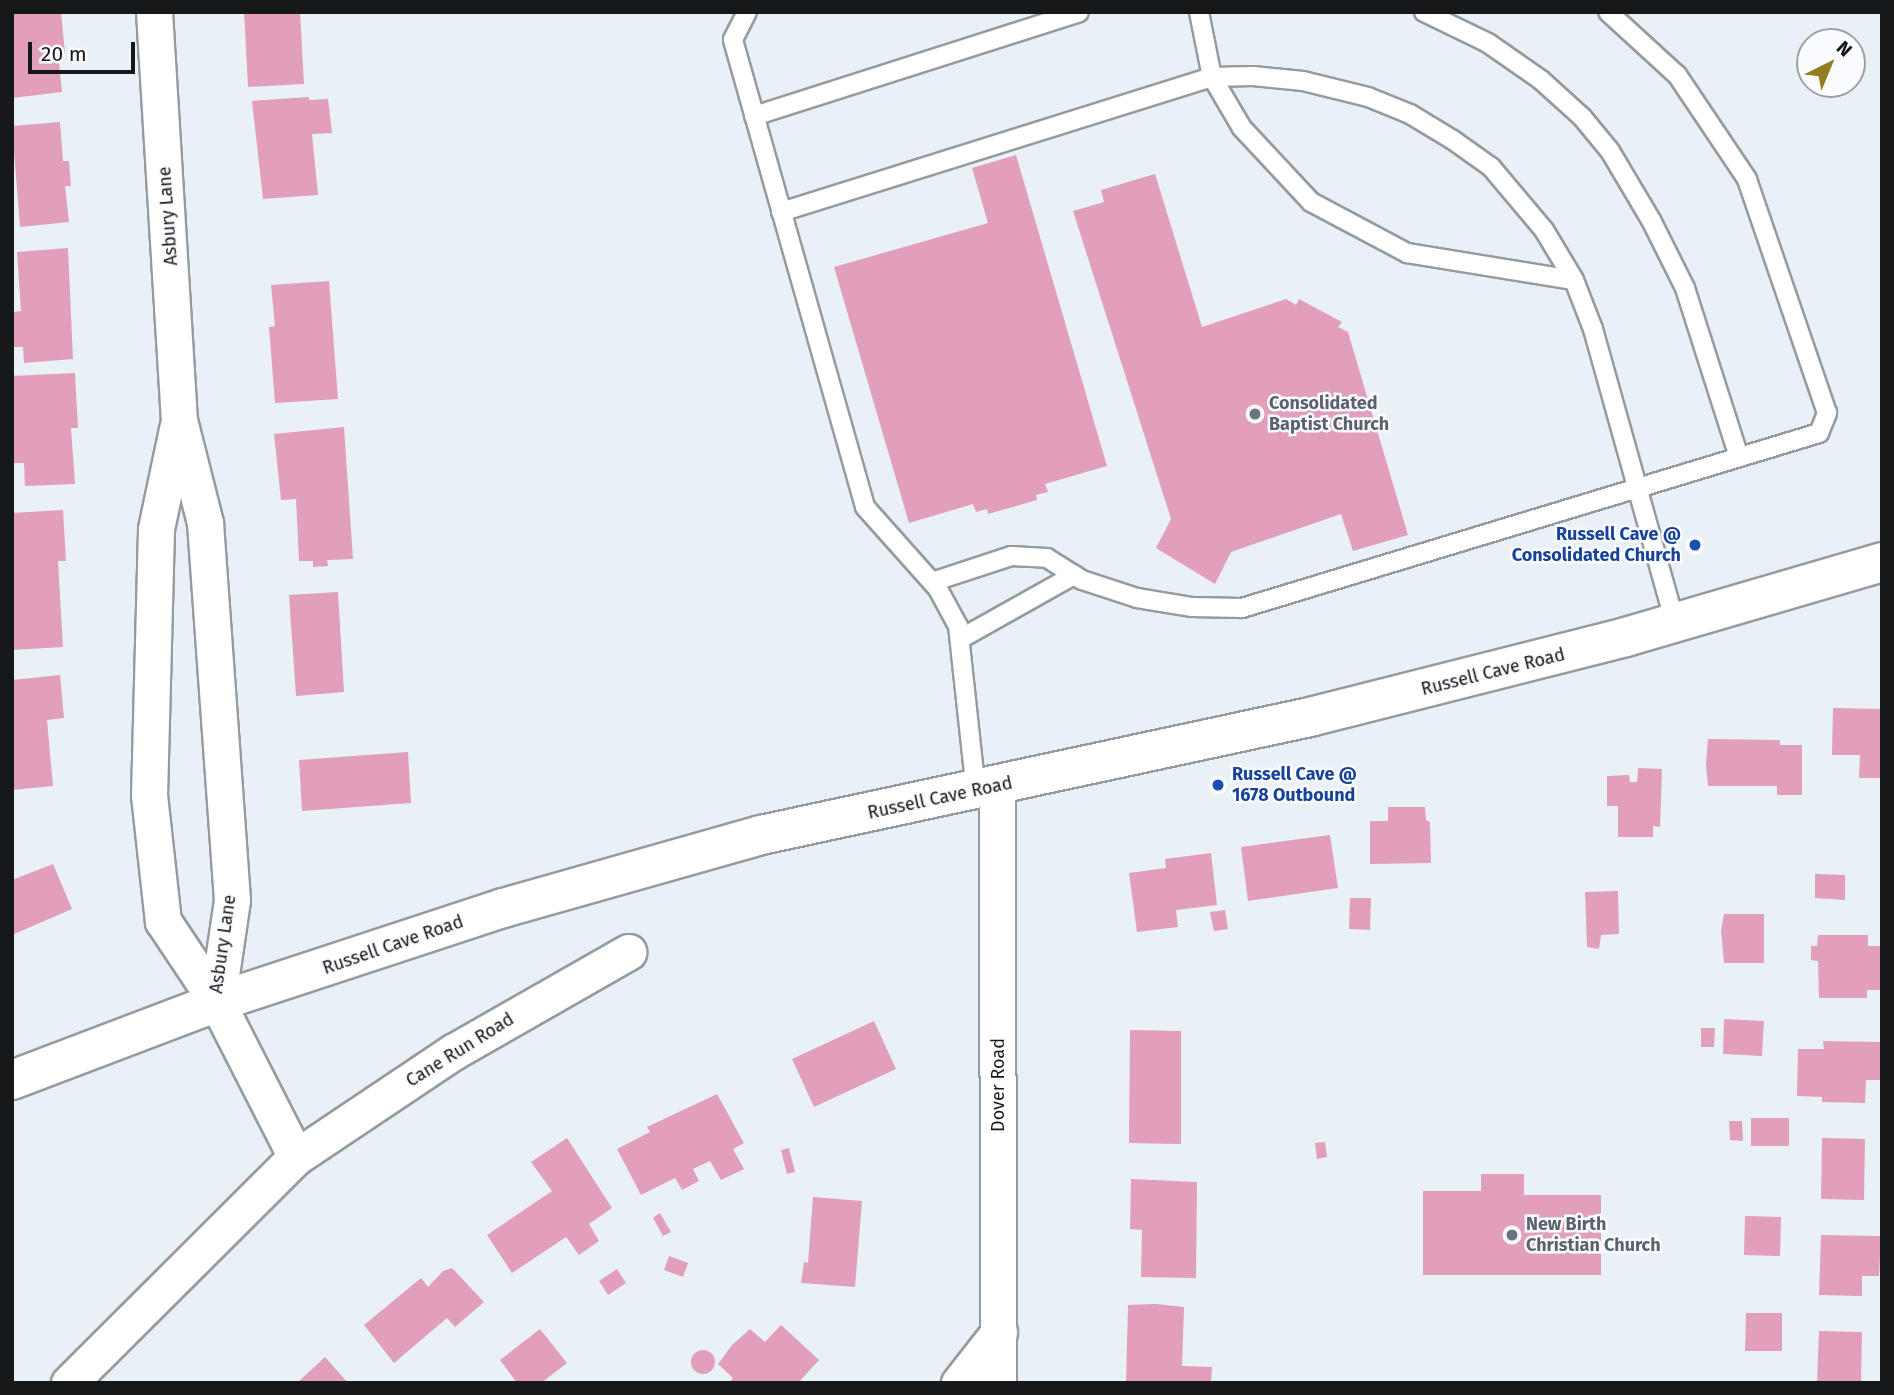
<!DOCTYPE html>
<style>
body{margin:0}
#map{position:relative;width:1894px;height:1395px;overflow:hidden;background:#e9f0f6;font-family:"Fira Sans",sans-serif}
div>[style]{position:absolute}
.building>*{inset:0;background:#e19fbb}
.round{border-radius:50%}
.roads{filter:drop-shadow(2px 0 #959ba0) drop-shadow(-2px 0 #959ba0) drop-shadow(0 2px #959ba0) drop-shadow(0 -2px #959ba0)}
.service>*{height:18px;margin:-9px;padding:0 9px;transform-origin:9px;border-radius:9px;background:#fff}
.minor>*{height:35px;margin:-17.5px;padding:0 17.5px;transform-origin:17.5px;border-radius:17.5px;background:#fff}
.secondary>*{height:38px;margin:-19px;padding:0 19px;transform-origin:19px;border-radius:19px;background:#fff}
.dots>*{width:19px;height:19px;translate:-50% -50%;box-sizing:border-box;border:4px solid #fafcff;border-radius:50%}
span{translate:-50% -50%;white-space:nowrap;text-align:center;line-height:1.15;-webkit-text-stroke:5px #fafcff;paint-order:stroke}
.street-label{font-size:18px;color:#151719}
.worship-label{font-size:18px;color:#5b616d;font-weight:700}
.left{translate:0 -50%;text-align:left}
.transit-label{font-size:18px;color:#164399;font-weight:700}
.right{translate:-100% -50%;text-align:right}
.frame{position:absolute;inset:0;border:14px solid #151719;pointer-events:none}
.north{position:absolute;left:1796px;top:28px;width:70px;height:70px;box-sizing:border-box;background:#fafcff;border:2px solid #9ea0a3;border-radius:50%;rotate:43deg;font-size:19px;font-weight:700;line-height:28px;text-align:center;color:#151719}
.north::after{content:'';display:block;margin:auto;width:24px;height:32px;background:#947c23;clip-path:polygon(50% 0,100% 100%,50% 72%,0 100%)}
.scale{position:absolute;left:28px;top:42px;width:107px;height:32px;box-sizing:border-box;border:4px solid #151719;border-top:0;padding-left:9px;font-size:21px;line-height:24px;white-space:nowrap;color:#151719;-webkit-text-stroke:5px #fafcff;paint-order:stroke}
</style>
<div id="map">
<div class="building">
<div style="clip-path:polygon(31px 12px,61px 12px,65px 53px,58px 54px,62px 92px,12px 98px,12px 14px)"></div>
<div style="clip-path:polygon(244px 12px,300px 12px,304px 84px,248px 87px)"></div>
<div style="clip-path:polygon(309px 97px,309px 100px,328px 99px,332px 133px,312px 134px,318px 195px,263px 199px,252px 101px)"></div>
<div style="clip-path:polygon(60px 122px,63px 161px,69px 161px,71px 186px,65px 186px,69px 222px,20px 227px,12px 126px)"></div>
<div style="clip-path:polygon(1016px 155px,1107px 466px,1045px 484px,1048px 492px,1036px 495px,1037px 500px,988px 514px,987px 509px,976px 512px,973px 504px,909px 523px,834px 267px,988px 223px,972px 168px)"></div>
<div style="clip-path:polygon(1155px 174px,1202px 327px,1286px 299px,1296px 305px,1299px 299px,1342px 322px,1338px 327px,1348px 332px,1408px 535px,1353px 551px,1341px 514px,1231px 552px,1215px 584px,1156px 548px,1171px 519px,1073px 211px,1104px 202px,1101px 190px)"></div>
<div style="clip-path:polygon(68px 248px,73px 359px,24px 363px,23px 347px,12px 347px,12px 312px,21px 311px,17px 252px)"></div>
<div style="clip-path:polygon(329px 281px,338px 399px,275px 403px,269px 327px,275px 326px,271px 285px)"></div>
<div style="clip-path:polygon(75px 373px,78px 428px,71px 428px,75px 484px,25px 486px,24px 463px,12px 463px,12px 376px)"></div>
<div style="clip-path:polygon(344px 427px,353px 559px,327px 560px,328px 566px,313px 567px,313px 561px,299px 561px,296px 499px,281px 500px,274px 434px)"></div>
<div style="clip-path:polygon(63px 510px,66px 561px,58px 561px,63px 647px,12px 650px,12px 513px)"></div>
<div style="clip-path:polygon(338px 592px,344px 692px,296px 696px,289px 595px)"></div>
<div style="clip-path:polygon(60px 675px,64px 718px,47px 720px,53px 786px,12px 790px,12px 680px)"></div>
<div style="clip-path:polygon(1833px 708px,1882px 709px,1882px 778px,1859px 778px,1860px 755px,1832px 755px)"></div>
<div style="clip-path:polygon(1708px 739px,1780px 740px,1780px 745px,1802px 745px,1802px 795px,1777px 795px,1777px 786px,1708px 786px,1706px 764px)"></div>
<div style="clip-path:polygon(408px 752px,411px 803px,302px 811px,299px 760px)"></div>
<div style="clip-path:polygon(1638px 768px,1662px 769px,1660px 827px,1653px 826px,1653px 837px,1618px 837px,1618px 806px,1607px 806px,1607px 776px,1629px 775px,1630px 782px,1637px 782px)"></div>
<div style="clip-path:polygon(1388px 807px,1425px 807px,1426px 820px,1430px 822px,1431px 863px,1370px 864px,1370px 821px,1388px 821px)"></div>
<div style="clip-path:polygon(1330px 835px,1338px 888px,1248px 901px,1241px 847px)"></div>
<div style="clip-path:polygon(1211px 853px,1217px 905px,1176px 910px,1178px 927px,1137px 932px,1129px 873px,1166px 868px,1165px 859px)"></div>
<div style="clip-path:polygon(53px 864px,72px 909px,12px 935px,12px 880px)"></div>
<div style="clip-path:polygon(1815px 874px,1845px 875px,1845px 900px,1815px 898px)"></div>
<div style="clip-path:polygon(1618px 891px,1619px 934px,1601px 935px,1599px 949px,1587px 947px,1585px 892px)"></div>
<div style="clip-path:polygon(1350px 898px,1371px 898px,1370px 930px,1349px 929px)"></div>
<div style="clip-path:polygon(1225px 910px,1228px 929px,1214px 931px,1210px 912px)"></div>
<div style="clip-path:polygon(1724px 914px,1764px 914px,1764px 963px,1724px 963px,1721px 931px)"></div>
<div style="clip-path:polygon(1818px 935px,1868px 935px,1868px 946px,1881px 946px,1881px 990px,1867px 990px,1867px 998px,1819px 998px,1818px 961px,1811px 960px,1811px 946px,1817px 946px)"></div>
<div style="clip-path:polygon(1724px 1019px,1764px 1021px,1762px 1056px,1723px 1054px)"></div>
<div style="clip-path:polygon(874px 1021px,896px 1069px,814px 1107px,792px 1059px)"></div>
<div style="clip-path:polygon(1701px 1028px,1715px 1028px,1714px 1047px,1701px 1047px)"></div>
<div style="clip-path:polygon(1130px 1030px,1181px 1031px,1181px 1144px,1129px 1143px)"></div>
<div style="clip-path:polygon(1823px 1041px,1880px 1042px,1880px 1080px,1866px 1080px,1865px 1103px,1822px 1102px,1822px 1097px,1797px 1096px,1798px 1049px,1824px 1049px)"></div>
<div style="clip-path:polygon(717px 1094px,744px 1143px,733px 1149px,744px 1169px,721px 1180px,710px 1161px,693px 1169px,699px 1181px,682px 1190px,675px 1178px,641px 1195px,617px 1149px,650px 1132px,647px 1127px)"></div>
<div style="clip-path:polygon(1751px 1118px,1789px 1118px,1789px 1146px,1751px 1146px)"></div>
<div style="clip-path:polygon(1729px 1121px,1742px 1121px,1743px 1141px,1730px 1140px)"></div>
<div style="clip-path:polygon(567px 1138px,612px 1208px,589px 1224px,599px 1241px,579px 1255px,566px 1237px,512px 1273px,487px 1235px,552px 1191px,531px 1162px)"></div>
<div style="clip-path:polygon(1822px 1138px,1865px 1139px,1864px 1200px,1821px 1199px)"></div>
<div style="clip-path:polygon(1325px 1142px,1327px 1157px,1317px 1159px,1315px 1143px)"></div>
<div style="clip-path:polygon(789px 1148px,795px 1172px,787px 1174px,781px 1150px)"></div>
<div style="clip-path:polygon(1481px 1174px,1524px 1174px,1524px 1195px,1601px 1195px,1601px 1275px,1423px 1275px,1423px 1191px,1481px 1191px)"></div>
<div style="clip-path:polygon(1131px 1179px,1197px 1182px,1196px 1278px,1141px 1277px,1142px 1230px,1130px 1229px)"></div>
<div style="clip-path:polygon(813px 1197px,862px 1201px,855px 1287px,801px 1283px,804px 1262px,808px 1263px)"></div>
<div style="clip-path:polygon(660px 1213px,671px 1232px,663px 1236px,653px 1218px)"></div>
<div style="clip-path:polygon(1745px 1216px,1781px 1217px,1780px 1256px,1744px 1255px)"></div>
<div style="clip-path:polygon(1821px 1235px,1881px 1236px,1879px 1276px,1862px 1276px,1862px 1296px,1819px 1295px)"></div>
<div style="clip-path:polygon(669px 1256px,688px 1263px,683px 1277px,664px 1270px)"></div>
<div style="clip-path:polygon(452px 1268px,484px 1302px,455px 1327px,447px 1318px,394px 1363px,364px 1325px,421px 1278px,428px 1287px,443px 1271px)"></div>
<div style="clip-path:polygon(617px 1269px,626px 1283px,608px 1295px,599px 1281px)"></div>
<div style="clip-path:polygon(1156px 1304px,1184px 1307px,1182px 1366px,1212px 1367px,1211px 1383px,1126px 1383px,1128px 1305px)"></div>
<div style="clip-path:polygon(1746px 1313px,1782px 1313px,1782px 1351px,1745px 1351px)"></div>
<div style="clip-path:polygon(781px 1325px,819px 1360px,798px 1383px,729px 1383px,733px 1378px,718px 1364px,732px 1345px,750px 1329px,765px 1342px)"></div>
<div style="clip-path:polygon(540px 1329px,567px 1363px,541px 1383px,517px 1383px,500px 1360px)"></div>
<div style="clip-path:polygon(1819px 1331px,1862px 1332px,1861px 1383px,1817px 1383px)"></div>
<div class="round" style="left:691px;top:1350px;width:24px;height:24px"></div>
<div style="clip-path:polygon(325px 1357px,348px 1383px,297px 1383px)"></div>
</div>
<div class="roads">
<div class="service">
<div style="left:747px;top:12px;width:31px;rotate:117deg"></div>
<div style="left:733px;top:40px;width:485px;rotate:74.2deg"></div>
<div style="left:865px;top:507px;width:110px;rotate:48.3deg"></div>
<div style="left:938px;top:589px;width:42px;rotate:61.6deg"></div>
<div style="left:958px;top:626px;width:166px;rotate:83.8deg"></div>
<div style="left:1199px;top:12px;width:66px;rotate:78.7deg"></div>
<div style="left:1212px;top:77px;width:59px;rotate:59.5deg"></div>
<div style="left:1242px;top:128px;width:101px;rotate:47deg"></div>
<div style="left:1311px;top:202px;width:109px;rotate:28deg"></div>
<div style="left:1407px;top:253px;width:169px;rotate:9.2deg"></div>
<div style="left:1574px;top:280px;width:53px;rotate:68.8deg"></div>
<div style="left:1593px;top:329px;width:304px;rotate:74.4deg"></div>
<div style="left:1424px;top:12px;width:71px;rotate:25.8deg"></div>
<div style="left:1488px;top:43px;width:65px;rotate:34.9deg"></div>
<div style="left:1541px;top:80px;width:55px;rotate:42.1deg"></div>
<div style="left:1582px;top:117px;width:44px;rotate:50.5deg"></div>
<div style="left:1610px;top:151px;width:80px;rotate:59.3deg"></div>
<div style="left:1651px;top:220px;width:76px;rotate:63.4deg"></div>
<div style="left:1685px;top:288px;width:177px;rotate:72.3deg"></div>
<div style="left:754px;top:116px;width:341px;rotate:-17.7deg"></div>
<div style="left:781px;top:212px;width:452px;rotate:-17.4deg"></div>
<div style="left:1212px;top:77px;width:41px;rotate:-1.4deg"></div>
<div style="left:1253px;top:76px;width:50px;rotate:5.7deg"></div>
<div style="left:1303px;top:81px;width:67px;rotate:13.8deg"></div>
<div style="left:1368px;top:97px;width:45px;rotate:22deg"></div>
<div style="left:1410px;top:114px;width:50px;rotate:31.2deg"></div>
<div style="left:1453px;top:140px;width:47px;rotate:35.4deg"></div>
<div style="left:1491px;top:167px;width:82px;rotate:49.9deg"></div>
<div style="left:1544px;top:230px;width:58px;rotate:59deg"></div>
<div style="left:932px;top:582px;width:83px;rotate:-18.2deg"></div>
<div style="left:1011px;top:556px;width:36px;rotate:3deg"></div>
<div style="left:1047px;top:558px;width:41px;rotate:32.2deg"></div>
<div style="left:1082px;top:580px;width:58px;rotate:18.1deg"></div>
<div style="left:1137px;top:598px;width:56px;rotate:9.3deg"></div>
<div style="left:1192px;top:607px;width:50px;rotate:1.1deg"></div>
<div style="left:1242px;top:608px;width:603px;rotate:-16.87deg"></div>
<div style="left:1819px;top:433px;width:22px;rotate:-68deg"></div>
<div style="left:1827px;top:413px;width:247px;rotate:-108.9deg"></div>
<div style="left:1747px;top:179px;width:125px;rotate:-123.9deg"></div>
<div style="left:1677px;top:75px;width:93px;rotate:-137.6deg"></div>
<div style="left:960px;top:639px;width:131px;rotate:-29.3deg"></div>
</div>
<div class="minor">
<div style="left:154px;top:12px;width:409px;rotate:86.5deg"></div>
<div style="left:179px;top:420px;width:106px;rotate:75.8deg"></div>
<div style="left:205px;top:523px;width:378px;rotate:85.9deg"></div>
<div style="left:232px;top:900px;width:103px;rotate:98.4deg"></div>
<div style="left:177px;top:429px;width:102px;rotate:101.9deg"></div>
<div style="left:156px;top:529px;width:266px;rotate:91.5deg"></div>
<div style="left:149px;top:795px;width:127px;rotate:83.7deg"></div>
<div style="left:163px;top:921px;width:97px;rotate:56.3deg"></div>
<div style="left:217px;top:1002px;width:174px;rotate:63deg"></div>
<div style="left:997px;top:787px;width:596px;rotate:89.9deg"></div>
<div style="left:69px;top:1383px;width:320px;rotate:-44.9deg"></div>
<div style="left:296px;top:1157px;width:189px;rotate:-33.8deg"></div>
<div style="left:453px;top:1052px;width:202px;rotate:-29.7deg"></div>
<div style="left:959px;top:1383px;width:65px;rotate:-51.9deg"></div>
</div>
<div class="secondary">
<div style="left:12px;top:1080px;width:219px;rotate:-20.8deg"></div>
<div style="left:217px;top:1002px;width:301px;rotate:-18.2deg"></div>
<div style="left:503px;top:908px;width:268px;rotate:-15.8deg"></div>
<div style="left:761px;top:835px;width:562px;rotate:-12.13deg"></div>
<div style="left:1310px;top:717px;width:326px;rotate:-14.2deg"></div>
<div style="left:1626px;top:637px;width:267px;rotate:-16.3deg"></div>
</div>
</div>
<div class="dots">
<div style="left:1255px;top:414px;background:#6b7280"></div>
<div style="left:1695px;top:545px;background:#1a4fb4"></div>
<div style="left:1218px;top:785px;background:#1a4fb4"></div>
<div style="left:1512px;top:1235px;background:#6b7280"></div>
</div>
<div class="street-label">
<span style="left:168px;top:216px;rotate:-94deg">Asbury Lane</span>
<span style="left:1493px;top:672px;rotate:-14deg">Russell Cave Road</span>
<span style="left:940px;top:798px;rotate:-12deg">Russell Cave Road</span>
<span style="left:223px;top:944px;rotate:-82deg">Asbury Lane</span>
<span style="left:393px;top:945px;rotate:-19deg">Russell Cave Road</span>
<span style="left:460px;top:1050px;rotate:-32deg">Cane Run Road</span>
<span style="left:998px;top:1085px;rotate:-90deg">Dover Road</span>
</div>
<div class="worship-label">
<span class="left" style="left:1269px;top:414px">Consolidated<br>Baptist Church</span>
<span class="left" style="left:1526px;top:1235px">New Birth<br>Christian Church</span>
</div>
<div class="transit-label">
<span class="right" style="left:1681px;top:545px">Russell Cave @<br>Consolidated Church</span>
<span class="left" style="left:1232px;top:785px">Russell Cave @<br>1678 Outbound</span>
</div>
<div class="frame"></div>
<div class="north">N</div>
<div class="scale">20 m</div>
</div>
